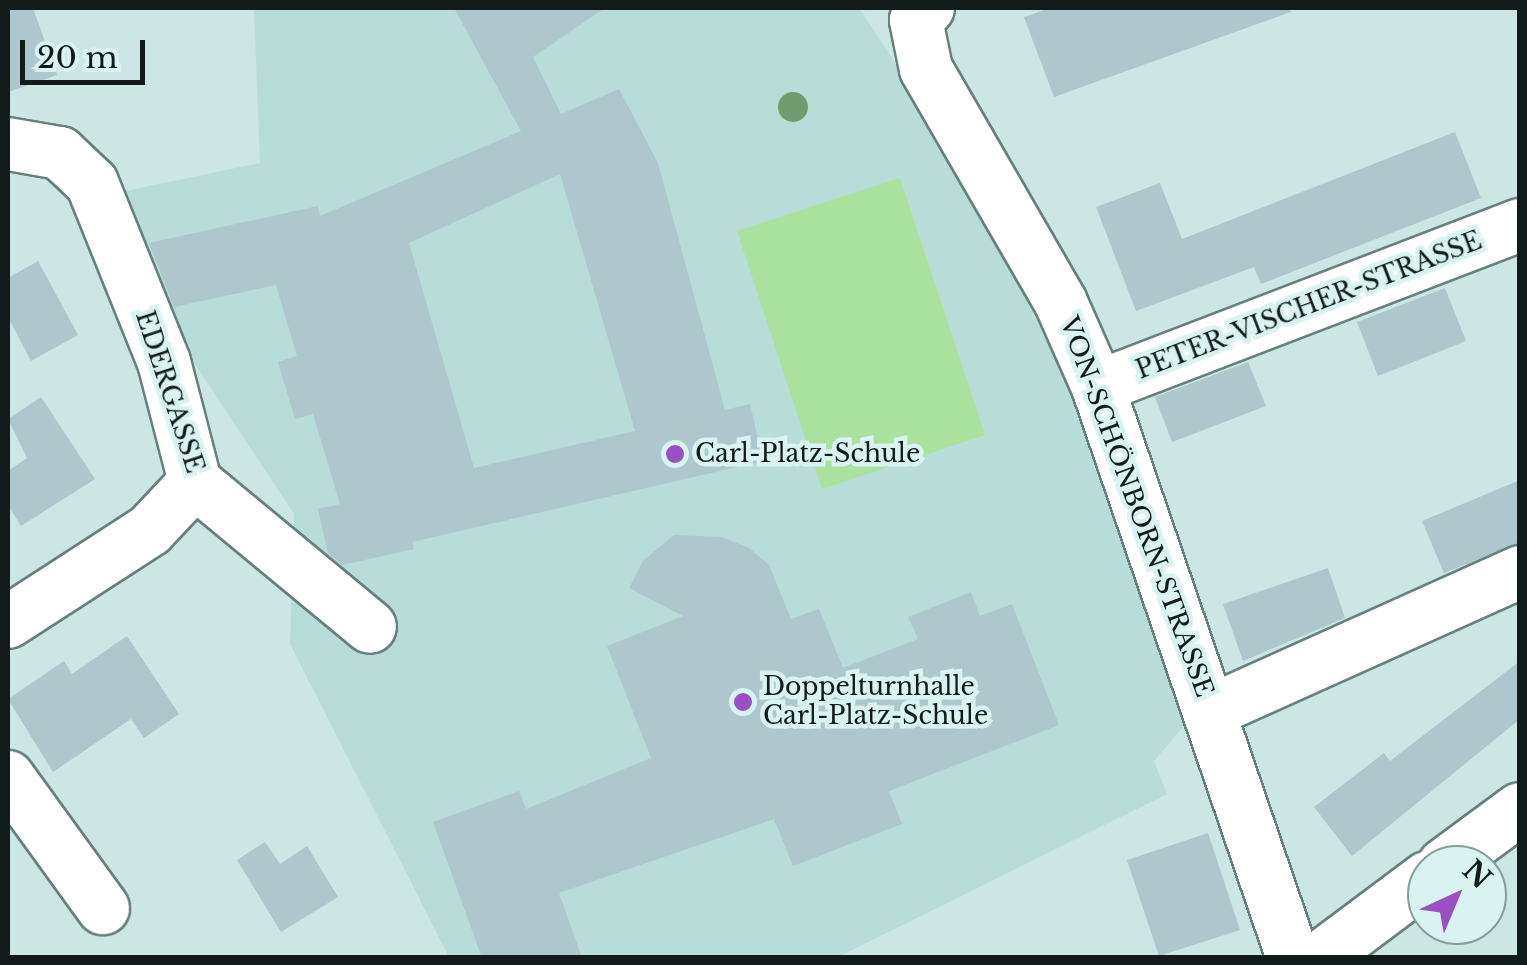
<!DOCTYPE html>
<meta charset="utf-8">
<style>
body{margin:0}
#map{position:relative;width:1527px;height:965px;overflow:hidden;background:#cbe6e3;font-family:"Libre Baskerville",serif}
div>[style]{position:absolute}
.built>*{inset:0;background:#b8dcd8}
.green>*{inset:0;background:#aae19c}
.building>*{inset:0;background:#adc7cd}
.roads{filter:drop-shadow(2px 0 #67807d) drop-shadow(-2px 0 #67807d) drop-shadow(0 2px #67807d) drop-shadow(0 -2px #67807d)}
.minor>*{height:52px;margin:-26px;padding:0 26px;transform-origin:26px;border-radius:26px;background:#fff}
.trees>*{width:30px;height:30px;margin:-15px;border-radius:50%;background:#709c70}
.dots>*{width:28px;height:28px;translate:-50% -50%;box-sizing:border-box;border:5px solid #d8f3f0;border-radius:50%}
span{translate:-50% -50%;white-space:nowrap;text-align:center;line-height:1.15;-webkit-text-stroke:9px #d8f3f0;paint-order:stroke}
.street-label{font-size:25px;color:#111b1a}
.poi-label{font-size:25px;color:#111b1a}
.left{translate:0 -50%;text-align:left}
.frame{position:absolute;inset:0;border:10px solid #111b1a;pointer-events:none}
.north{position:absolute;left:1407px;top:845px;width:100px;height:100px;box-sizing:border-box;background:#d8f3f0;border:2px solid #889d9a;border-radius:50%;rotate:44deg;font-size:28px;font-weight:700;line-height:40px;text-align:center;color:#111b1a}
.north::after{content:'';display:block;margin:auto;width:35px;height:45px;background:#9a50c2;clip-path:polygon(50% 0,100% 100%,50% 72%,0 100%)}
.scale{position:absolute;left:20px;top:40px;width:125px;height:45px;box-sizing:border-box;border:5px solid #111b1a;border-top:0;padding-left:12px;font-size:30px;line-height:35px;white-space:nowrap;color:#111b1a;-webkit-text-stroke:8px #d8f3f0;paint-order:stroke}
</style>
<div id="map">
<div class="built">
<div style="clip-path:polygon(254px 8px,859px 8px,940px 131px,1074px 394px,1195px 713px,1154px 761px,1167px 794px,838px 957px,449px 957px,290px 644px,294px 514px,162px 314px,126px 191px,260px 163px)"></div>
</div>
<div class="green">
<div style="clip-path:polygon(900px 178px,985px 435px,822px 489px,737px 231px)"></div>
</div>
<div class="building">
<div style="clip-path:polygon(8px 8px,33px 8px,57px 75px,8px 92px)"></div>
<div style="clip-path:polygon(evenodd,454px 8px,605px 8px,533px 57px,561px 114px,619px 89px,658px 163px,725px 410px,750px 404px,763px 461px,412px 542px,414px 549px,342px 565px,328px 553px,318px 509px,340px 504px,313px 414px,295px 419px,278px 362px,297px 356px,276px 285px,174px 307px,149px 243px,318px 206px,320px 216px,521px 131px,454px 8px,560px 174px,635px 431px,474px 468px,409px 243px,560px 174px)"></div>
<div style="clip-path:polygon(1050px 8px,1290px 8px,1291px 12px,1054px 97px,1024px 17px)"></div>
<div style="clip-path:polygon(1455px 132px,1481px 198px,1261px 284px,1254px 267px,1136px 311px,1096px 207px,1160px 183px,1182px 239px)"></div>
<div style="clip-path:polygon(38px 261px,78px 335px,31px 361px,8px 317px,8px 278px)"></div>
<div style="clip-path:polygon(1445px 288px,1466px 341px,1378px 376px,1357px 322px)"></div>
<div style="clip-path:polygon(1248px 362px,1266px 406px,1172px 442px,1155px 397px)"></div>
<div style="clip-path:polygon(41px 397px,95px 479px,21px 526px,8px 505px,8px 471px,27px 458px,8px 419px)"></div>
<div style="clip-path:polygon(1520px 480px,1520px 543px,1444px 573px,1422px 521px)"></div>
<div style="clip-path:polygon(674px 535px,722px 537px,749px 548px,769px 565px,791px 619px,819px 609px,843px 668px,918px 639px,908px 617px,971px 592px,980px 616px,1012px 604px,1059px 725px,889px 791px,902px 824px,793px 866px,774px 819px,559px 893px,582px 958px,482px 958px,433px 822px,519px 791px,526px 809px,651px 758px,607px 646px,683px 616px,629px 588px,643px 561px)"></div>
<div style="clip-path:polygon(1328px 568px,1345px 618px,1243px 661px,1223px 604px)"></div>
<div style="clip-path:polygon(127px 636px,179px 714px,144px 738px,131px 719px,53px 772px,8px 699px,64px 661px,72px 674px)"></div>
<div style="clip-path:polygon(1520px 661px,1520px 719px,1352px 856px,1314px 807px,1384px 753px,1390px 761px)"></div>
<div style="clip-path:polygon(1208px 833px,1240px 930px,1159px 956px,1127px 860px)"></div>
<div style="clip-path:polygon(265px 842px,280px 864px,307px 846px,338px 897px,281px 932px,237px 860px)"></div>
</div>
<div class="roads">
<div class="minor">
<div style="left:928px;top:8px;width:17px;rotate:135deg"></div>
<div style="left:916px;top:20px;width:50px;rotate:78.5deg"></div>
<div style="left:926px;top:69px;width:270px;rotate:60deg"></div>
<div style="left:1061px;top:303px;width:92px;rotate:66.2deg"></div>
<div style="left:1098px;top:387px;width:603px;rotate:71.14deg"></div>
<div style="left:8px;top:144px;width:53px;rotate:9.8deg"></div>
<div style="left:60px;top:153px;width:44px;rotate:43.2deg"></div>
<div style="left:92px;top:183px;width:193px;rotate:68.1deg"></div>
<div style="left:164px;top:362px;width:124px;rotate:75.5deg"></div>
<div style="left:195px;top:482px;width:227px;rotate:39.6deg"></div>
<div style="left:1098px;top:387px;width:452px;rotate:-21deg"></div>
<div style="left:8px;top:622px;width:169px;rotate:-32.9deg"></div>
<div style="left:150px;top:530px;width:66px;rotate:-46.8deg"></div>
<div style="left:1211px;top:711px;width:339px;rotate:-24.2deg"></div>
<div style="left:8px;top:777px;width:162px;rotate:54.1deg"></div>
<div style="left:1444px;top:865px;width:94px;rotate:-36.4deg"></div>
<div style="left:1320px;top:958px;width:134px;rotate:-36.8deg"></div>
</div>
</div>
<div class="trees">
<div style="left:793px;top:107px"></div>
</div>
<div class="dots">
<div style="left:675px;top:454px;background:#9a50c2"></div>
<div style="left:743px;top:702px;background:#9a50c2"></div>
</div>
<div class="street-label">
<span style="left:1309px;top:306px;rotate:-21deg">PETER-VISCHER-STRASSE</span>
<span style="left:169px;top:392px;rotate:72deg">EDERGASSE</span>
<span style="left:1136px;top:507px;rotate:70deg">VON-SCHÖNBORN-STRASSE</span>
</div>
<div class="poi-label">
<span class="left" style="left:695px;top:454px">Carl-Platz-Schule</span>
<span class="left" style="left:763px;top:702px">Doppelturnhalle<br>Carl-Platz-Schule</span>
</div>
<div class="frame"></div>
<div class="north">N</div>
<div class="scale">20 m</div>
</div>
